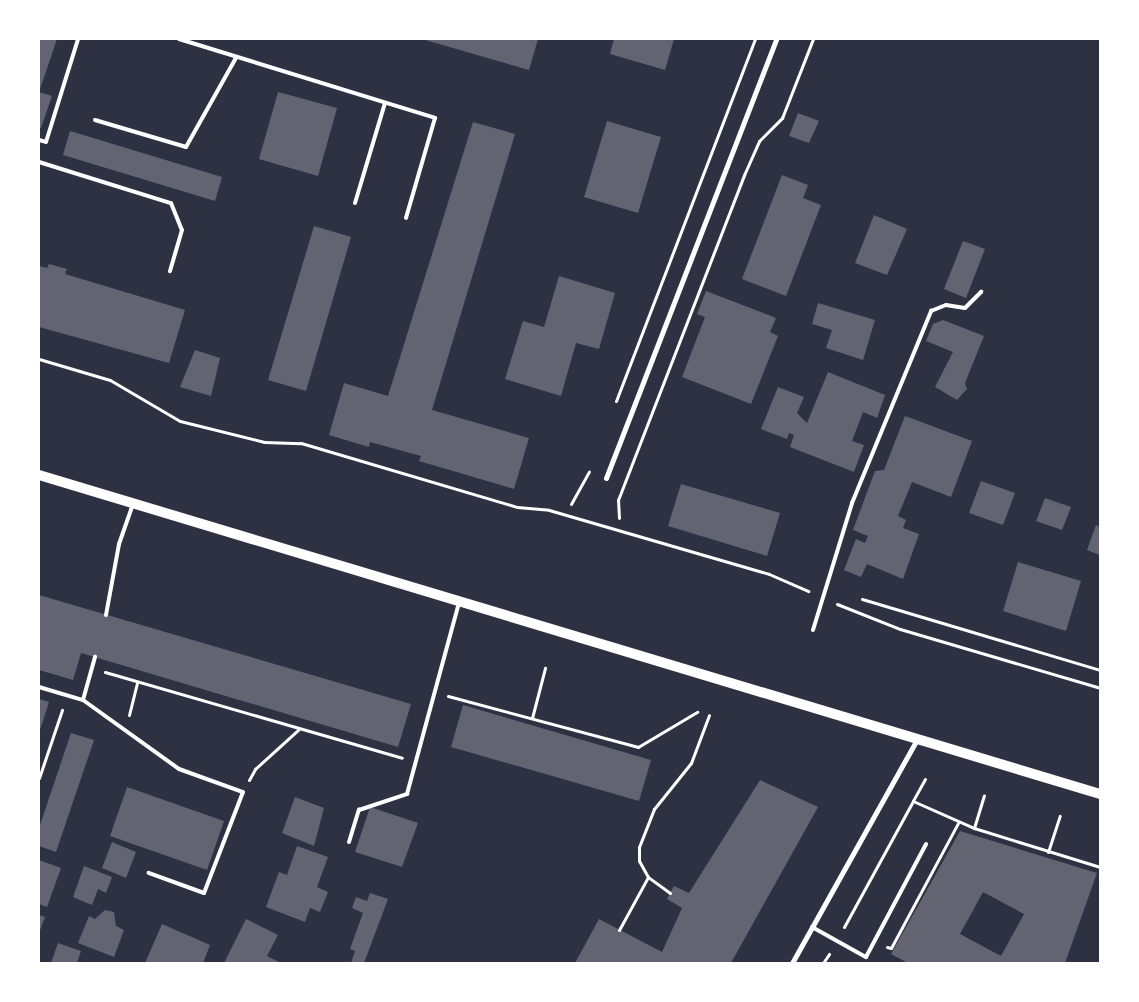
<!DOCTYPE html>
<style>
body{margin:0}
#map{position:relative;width:1139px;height:1002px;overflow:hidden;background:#2d3142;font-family:Arial,sans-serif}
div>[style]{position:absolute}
.building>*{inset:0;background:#626471}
.path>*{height:3px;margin:-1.5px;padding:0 1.5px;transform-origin:1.5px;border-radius:1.5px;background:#fff}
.service>*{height:4px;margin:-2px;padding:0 2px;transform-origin:2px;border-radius:2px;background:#fff}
.minor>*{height:5px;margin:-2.5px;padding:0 2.5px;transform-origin:2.5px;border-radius:2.5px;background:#fff}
.secondary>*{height:10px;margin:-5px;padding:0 5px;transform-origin:5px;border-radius:5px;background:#fff}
span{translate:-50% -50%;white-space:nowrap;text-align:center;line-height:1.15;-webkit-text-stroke:4.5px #fff;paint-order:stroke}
.frame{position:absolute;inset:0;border:40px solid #fff;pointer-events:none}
</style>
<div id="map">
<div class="building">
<div style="clip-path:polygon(39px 39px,57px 39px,39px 92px,52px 96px,41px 128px,39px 127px)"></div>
<div style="clip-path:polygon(422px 39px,538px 39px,529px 70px)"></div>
<div style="clip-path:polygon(614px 39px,674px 39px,665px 70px,610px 54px)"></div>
<div style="clip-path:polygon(278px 92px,337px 108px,318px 176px,259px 159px)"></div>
<div style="clip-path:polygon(798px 113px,819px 121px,809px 143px,789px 136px)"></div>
<div style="clip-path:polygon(607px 121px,661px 137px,638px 213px,584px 197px)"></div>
<div style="clip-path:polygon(473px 122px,515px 134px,432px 410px,529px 438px,514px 489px,419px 461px,421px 456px,370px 442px,369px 447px,329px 435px,344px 383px,388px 396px)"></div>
<div style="clip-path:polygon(70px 131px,222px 177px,215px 201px,63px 155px)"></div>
<div style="clip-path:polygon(782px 175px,808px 185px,803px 198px,821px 205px,786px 296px,742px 279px)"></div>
<div style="clip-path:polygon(874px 215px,907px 229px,887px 275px,855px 263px)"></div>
<div style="clip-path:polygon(314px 226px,351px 237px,306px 391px,268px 380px)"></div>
<div style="clip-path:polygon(963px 241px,985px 249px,966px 298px,944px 289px)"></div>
<div style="clip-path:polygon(49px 264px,67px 269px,65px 274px,185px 310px,169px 363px,39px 327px,39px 266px,47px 268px)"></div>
<div style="clip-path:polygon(559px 276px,615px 293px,599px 349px,576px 343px,561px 396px,505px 379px,523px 321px,544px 327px)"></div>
<div style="clip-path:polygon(706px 291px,776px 318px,770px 332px,778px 336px,751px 404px,682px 377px,705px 317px,697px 314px)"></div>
<div style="clip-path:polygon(818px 303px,875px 320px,863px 360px,826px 348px,832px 330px,812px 324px)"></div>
<div style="clip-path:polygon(943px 320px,984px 336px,965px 383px,967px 389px,957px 400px,935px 387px,953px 352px,926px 341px,933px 324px)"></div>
<div style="clip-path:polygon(195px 350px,220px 358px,211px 396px,180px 387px)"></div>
<div style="clip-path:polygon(828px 372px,885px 395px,877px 418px,863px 412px,852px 441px,864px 445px,854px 472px,790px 447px,794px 435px,789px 433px,787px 439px,761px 429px,778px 387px,804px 397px,797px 413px,807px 423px)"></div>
<div style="clip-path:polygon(905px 416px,972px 441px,951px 497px,912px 482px,898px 516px,906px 520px,903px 528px,919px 534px,903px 579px,867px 564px,861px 577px,844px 570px,856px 539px,865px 543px,868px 536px,853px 530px,875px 471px,884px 470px)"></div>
<div style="clip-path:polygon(981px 481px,1015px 493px,1003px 525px,969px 513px)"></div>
<div style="clip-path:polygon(681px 484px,780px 513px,767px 556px,668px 526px)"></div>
<div style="clip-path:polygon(1045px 498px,1071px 507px,1062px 530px,1036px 521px)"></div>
<div style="clip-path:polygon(1096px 525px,1100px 527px,1100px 555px,1087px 550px)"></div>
<div style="clip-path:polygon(1018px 562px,1081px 581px,1066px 631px,1003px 611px)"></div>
<div style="clip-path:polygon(39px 595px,411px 704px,398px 747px,81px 653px,73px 680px,39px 670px)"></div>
<div style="clip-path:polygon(39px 699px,49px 702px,39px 733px)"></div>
<div style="clip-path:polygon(463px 705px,651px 760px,639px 801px,451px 747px)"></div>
<div style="clip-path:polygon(71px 733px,94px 740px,56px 852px,39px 846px,39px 828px)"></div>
<div style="clip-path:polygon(760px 780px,818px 807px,731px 963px,575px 963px,599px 919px,662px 952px,682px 908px,667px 899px,670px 893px,674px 886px,689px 893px)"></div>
<div style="clip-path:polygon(127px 787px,224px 821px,207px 870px,110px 836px)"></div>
<div style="clip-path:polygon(295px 797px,324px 808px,314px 846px,282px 833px)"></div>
<div style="clip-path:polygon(370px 807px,418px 823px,402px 867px,355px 852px)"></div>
<div style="clip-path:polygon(evenodd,960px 831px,1097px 873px,1065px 963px,908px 963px,891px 954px,960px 831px,983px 892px,1024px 914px,1001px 956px,960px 934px,983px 892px)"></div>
<div style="clip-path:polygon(112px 842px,136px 852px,126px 878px,102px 868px)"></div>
<div style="clip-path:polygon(297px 846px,328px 857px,317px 887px,328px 892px,320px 912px,310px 908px,305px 922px,266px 907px,279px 872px,287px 875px)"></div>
<div style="clip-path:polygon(39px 860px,61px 868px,47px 907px,39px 904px)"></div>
<div style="clip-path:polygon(84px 866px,112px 877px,106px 893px,98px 889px,92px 905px,73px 897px)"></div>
<div style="clip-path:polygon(370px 893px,388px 899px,364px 963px,351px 963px,355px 951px,350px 949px,363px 913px,352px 908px,356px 897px,367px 901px)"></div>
<div style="clip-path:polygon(105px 910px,114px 912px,116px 926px,124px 930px,114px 957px,78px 943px,89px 916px,95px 919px)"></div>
<div style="clip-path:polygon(39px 915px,45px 917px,39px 933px)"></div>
<div style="clip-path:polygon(246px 919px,278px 935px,267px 956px,281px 963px,224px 963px)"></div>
<div style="clip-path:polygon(162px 924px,210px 945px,203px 963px,145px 963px)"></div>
<div style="clip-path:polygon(58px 943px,81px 951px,77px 963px,51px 963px)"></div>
</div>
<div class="path">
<div style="left:39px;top:359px;width:74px;rotate:16.5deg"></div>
<div style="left:110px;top:380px;width:81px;rotate:30.4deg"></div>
<div style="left:180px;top:421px;width:87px;rotate:14deg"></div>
<div style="left:264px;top:442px;width:37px;rotate:2deg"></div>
<div style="left:301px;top:443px;width:225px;rotate:16.5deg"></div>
<div style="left:517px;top:507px;width:32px;rotate:5deg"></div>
<div style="left:549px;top:510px;width:229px;rotate:16.2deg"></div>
<div style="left:769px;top:574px;width:43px;rotate:23.6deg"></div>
<div style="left:616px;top:401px;width:388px;rotate:-69deg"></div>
<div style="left:571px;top:504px;width:37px;rotate:-61deg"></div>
<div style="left:619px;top:518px;width:18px;rotate:-93deg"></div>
<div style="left:618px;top:500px;width:349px;rotate:-68.8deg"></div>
<div style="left:744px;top:175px;width:37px;rotate:-66deg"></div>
<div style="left:759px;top:141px;width:33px;rotate:-45deg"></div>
<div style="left:782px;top:118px;width:85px;rotate:-68.6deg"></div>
<div style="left:862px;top:599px;width:248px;rotate:16.6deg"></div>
<div style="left:837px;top:604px;width:68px;rotate:21.6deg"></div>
<div style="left:900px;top:629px;width:209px;rotate:16.4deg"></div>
<div style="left:105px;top:672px;width:309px;rotate:16.1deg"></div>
<div style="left:448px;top:696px;width:197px;rotate:15deg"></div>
<div style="left:638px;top:747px;width:69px;rotate:-30.7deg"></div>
<div style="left:129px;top:715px;width:34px;rotate:-76deg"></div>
<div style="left:532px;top:718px;width:52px;rotate:-75.4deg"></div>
<div style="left:39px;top:778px;width:72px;rotate:-71.3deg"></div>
<div style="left:925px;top:779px;width:25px;rotate:119deg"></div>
<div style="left:913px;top:801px;width:67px;rotate:23.9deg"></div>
<div style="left:974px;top:828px;width:34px;rotate:-73deg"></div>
<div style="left:249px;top:780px;width:13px;rotate:-61deg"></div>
<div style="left:255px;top:769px;width:59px;rotate:-42.3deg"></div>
<div style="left:974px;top:828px;width:132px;rotate:17.2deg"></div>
<div style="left:1048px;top:852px;width:38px;rotate:-72deg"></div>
<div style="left:670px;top:893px;width:27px;rotate:-144deg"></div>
<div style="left:648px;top:877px;width:18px;rotate:-119deg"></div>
<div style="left:639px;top:861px;width:14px;rotate:-90deg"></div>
<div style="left:639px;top:847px;width:41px;rotate:-68.5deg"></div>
<div style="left:654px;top:809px;width:59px;rotate:-51.2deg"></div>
<div style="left:691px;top:763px;width:51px;rotate:-69.4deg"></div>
<div style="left:844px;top:927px;width:144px;rotate:-61.3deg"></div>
<div style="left:619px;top:930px;width:60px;rotate:-61.3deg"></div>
<div style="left:887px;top:947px;width:4px;rotate:14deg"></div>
<div style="left:891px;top:948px;width:142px;rotate:-61.8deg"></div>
<div style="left:823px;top:963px;width:11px;rotate:-56deg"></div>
</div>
<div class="service">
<div style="left:179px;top:39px;width:268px;rotate:17.1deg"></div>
<div style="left:435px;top:118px;width:104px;rotate:106.2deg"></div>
<div style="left:95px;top:120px;width:95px;rotate:16.5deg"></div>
<div style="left:186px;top:147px;width:102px;rotate:-60.7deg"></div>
<div style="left:39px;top:140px;width:7px;rotate:16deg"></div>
<div style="left:46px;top:142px;width:108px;rotate:-72.7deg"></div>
<div style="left:39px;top:162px;width:138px;rotate:17.3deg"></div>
<div style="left:171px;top:203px;width:29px;rotate:68deg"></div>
<div style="left:182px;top:230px;width:43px;rotate:106.3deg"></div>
<div style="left:355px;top:203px;width:104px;rotate:-73.3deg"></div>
<div style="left:106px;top:615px;width:72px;rotate:-79.6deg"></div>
<div style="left:119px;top:544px;width:42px;rotate:-70.7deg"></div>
<div style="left:813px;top:630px;width:133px;rotate:-72.9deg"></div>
<div style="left:852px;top:503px;width:208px;rotate:-67.6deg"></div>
<div style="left:931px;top:311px;width:16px;rotate:-22deg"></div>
<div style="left:946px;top:305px;width:19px;rotate:9deg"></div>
<div style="left:965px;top:308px;width:23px;rotate:-45deg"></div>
<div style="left:39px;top:687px;width:46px;rotate:16.5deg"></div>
<div style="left:83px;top:700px;width:45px;rotate:-74.4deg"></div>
<div style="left:83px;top:700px;width:118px;rotate:35.7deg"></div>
<div style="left:179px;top:769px;width:68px;rotate:19.8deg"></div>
<div style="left:243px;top:792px;width:108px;rotate:111.1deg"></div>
<div style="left:204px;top:893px;width:59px;rotate:-160deg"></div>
<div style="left:349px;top:842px;width:34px;rotate:-73deg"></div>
<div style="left:359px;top:810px;width:51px;rotate:-18.4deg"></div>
<div style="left:407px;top:794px;width:199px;rotate:-74.8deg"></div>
<div style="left:812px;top:927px;width:62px;rotate:29.1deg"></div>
<div style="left:866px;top:957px;width:128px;rotate:-62deg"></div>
</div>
<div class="minor">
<div style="left:606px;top:478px;width:471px;rotate:-68.8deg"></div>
<div style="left:792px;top:963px;width:257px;rotate:-60.8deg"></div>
</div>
<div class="secondary">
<div style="left:39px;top:475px;width:1108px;rotate:16.73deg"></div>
</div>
<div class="frame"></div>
</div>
